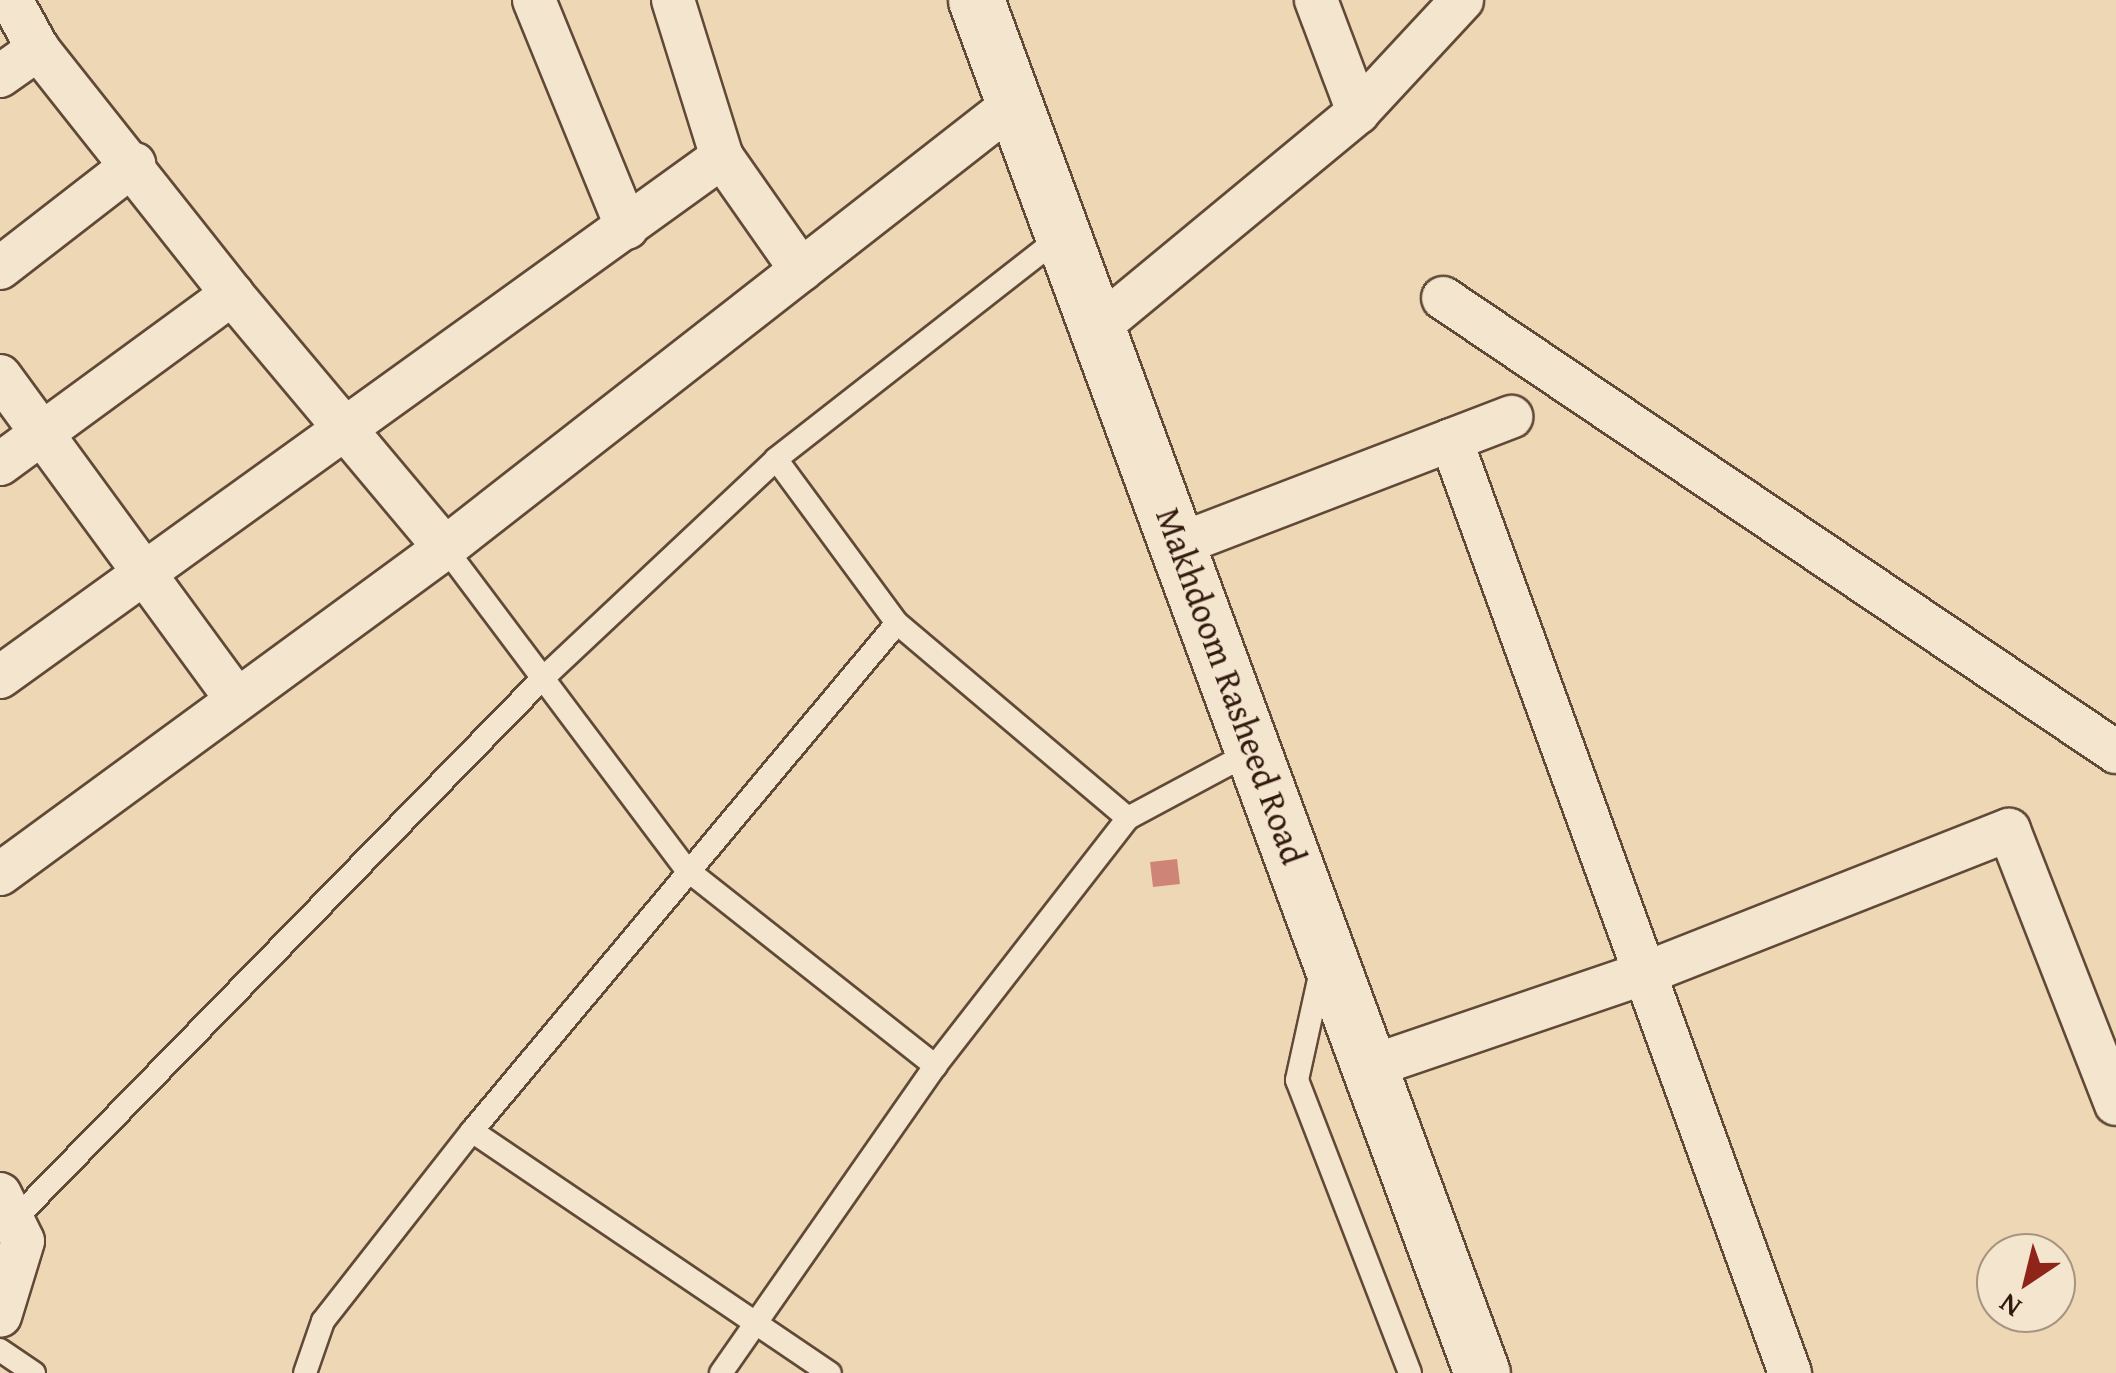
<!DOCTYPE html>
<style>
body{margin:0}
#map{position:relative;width:2116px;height:1373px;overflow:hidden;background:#eed7b4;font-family:"Gentium Book Plus",serif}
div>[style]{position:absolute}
.building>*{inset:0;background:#ce8577}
.roads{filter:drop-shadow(2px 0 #614938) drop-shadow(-2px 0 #614938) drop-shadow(0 2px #614938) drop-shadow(0 -2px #614938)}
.service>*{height:22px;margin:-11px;padding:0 11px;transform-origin:11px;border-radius:11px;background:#f4e5ce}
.minor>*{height:42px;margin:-21px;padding:0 21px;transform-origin:21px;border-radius:21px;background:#f4e5ce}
.secondary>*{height:55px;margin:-27.5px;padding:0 27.5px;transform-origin:27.5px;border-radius:27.5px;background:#f4e5ce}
span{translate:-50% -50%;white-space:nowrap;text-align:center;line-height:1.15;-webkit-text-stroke:9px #f4e5ce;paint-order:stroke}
.street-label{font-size:35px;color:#321a0e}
.north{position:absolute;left:1976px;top:1233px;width:100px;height:100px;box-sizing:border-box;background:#f4e5ce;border:2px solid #a69481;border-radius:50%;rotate:215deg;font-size:28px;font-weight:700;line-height:40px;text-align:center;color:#321a0e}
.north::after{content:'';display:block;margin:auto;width:35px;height:45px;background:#8f2418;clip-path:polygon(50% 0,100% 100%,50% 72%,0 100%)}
</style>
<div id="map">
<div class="building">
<div style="clip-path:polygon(1177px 859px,1180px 884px,1153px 887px,1150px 862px)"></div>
</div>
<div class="roads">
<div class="service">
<div style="left:776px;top:459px;width:362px;rotate:-38deg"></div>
<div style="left:445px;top:548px;width:401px;rotate:53.1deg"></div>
<div style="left:686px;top:869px;width:318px;rotate:38.3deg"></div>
<div style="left:1322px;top:966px;width:117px;rotate:102.4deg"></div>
<div style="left:1297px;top:1080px;width:314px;rotate:68.9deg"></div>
<div style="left:472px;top:1131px;width:432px;rotate:34.1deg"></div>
<div style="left:18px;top:1216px;width:747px;rotate:-45.7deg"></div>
<div style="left:540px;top:681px;width:324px;rotate:-43.2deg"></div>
<div style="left:776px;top:459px;width:204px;rotate:53.6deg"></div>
<div style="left:0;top:1350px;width:41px;rotate:34.1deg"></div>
<div style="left:305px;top:1373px;width:55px;rotate:-70.9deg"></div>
<div style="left:323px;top:1321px;width:241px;rotate:-51.9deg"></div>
<div style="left:472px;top:1131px;width:662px;rotate:-50.08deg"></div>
<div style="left:897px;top:623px;width:302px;rotate:40.2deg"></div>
<div style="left:721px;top:1373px;width:374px;rotate:-55.1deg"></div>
<div style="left:935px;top:1066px;width:314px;rotate:-52.1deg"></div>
<div style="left:1128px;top:818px;width:142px;rotate:-28.2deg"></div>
</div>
<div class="minor">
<div style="left:11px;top:0;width:56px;rotate:61.1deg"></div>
<div style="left:38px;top:49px;width:313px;rotate:51.6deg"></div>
<div style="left:232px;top:294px;width:331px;rotate:50deg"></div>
<div style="left:534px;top:0;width:246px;rotate:67.8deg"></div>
<div style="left:673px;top:0;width:164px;rotate:72.7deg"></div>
<div style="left:722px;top:157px;width:138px;rotate:55deg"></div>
<div style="left:1316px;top:0;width:120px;rotate:69.4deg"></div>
<div style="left:0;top:76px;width:47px;rotate:-35.4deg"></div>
<div style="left:0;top:268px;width:170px;rotate:-37.8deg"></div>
<div style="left:1443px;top:298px;width:812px;rotate:34deg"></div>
<div style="left:1102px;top:324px;width:332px;rotate:-39.6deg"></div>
<div style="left:1358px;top:112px;width:153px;rotate:-47.1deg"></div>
<div style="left:0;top:376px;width:399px;rotate:53.8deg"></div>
<div style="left:1451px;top:440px;width:993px;rotate:70.03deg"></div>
<div style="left:0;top:464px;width:288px;rotate:-36.2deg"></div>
<div style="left:1180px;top:544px;width:355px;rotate:-21deg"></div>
<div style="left:0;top:677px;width:890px;rotate:-35.76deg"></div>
<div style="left:0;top:874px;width:552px;rotate:-36.23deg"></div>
<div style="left:445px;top:548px;width:725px;rotate:-37.99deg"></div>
<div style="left:1369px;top:1067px;width:295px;rotate:-18.8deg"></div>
<div style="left:1648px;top:972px;width:388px;rotate:-21.5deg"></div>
<div style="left:2009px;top:830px;width:294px;rotate:68.7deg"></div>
<div style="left:0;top:1194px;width:52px;rotate:63.9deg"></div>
<div style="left:23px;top:1241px;width:78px;rotate:107deg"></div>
</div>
<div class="secondary">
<div style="left:976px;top:0;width:1463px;rotate:69.77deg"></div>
</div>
</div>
<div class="street-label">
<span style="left:1231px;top:686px;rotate:70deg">Makhdoom Rasheed Road</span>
</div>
<div class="north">N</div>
</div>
